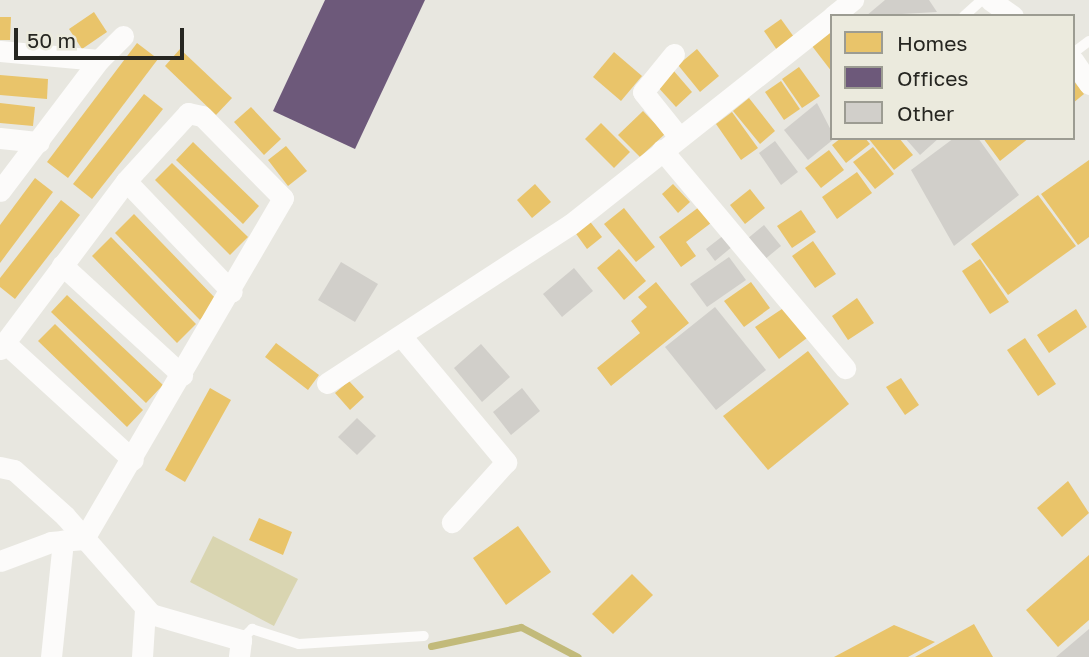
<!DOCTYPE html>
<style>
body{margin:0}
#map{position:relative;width:1089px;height:657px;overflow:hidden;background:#e8e7e0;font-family:"Golos Text",sans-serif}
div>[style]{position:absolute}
.green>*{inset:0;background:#d9d5b1}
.homes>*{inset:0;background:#e9c46a}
.offices>*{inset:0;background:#6d597a}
.stream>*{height:7px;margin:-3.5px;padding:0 3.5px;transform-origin:3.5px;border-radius:3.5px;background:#c2ba7a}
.building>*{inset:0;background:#d1cfca}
.lane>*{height:10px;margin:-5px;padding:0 5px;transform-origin:5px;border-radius:5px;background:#fcfbfa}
.street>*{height:21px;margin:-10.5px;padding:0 10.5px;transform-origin:10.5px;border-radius:10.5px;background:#fcfbfa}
span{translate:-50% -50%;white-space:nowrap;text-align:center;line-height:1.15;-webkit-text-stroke:7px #ebeadd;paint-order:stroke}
.legend{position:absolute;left:830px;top:14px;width:245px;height:126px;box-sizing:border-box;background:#ebeadd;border:2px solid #9c9c92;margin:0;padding:9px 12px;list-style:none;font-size:21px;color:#262621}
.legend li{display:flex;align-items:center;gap:14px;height:35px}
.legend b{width:35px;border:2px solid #9c9c92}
.scale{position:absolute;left:14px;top:28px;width:170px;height:32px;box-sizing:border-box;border:4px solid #262621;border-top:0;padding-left:9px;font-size:21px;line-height:24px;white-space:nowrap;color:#262621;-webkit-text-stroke:5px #ebeadd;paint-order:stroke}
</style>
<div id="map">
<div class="green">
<div style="clip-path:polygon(213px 536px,298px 579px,274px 626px,190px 582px)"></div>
</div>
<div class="homes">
<div style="clip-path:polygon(94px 12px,107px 32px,82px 49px,69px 29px)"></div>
<div style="clip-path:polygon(0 17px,11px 17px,10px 40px,0 40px)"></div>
<div style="clip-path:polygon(781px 19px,794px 37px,777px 50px,764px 31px)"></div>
<div style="clip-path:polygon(832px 31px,832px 72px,812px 46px)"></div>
<div style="clip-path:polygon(137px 43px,158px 59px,68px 178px,47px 162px)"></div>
<div style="clip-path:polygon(180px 49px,232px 98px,216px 115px,165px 66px)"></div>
<div style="clip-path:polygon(697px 49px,719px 76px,700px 92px,678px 65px)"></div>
<div style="clip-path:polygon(614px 52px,642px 76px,621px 101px,593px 77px)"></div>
<div style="clip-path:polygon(799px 67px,820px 96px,802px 108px,782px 79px)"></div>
<div style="clip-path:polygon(673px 70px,692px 92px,676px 107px,656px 85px)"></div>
<div style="clip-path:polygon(0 75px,48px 79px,47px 99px,0 95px)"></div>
<div style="clip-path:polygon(1073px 80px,1084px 94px,1073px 103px)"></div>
<div style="clip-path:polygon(781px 81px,800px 109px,784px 120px,765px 92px)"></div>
<div style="clip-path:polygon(144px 94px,163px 109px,92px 199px,73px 184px)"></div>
<div style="clip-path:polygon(749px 98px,775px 131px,760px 144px,733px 111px)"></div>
<div style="clip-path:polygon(0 103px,35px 107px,33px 126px,0 123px)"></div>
<div style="clip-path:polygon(251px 107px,281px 139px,264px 155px,234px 122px)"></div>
<div style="clip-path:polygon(643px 111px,665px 134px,640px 157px,618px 135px)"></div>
<div style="clip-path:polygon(732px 112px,758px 148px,741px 160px,716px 124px)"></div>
<div style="clip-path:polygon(601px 123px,630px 152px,614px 168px,585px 139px)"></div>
<div style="clip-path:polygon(841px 138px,865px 138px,870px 144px,846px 163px,832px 145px)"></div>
<div style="clip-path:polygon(868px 138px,899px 138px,913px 155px,894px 170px)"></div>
<div style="clip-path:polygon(983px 138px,1029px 138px,1000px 161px)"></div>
<div style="clip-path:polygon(193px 142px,259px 206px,243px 224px,176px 160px)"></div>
<div style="clip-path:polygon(286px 146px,307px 171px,288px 186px,268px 160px)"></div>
<div style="clip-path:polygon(873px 147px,894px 174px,875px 189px,853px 162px)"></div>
<div style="clip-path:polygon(829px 150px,844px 170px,821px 188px,805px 168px)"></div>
<div style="clip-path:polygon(1089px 160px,1089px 237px,1078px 245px,1041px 194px)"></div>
<div style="clip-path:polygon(172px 163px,248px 237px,230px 255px,155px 180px)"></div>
<div style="clip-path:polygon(857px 172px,872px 193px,837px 219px,822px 197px)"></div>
<div style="clip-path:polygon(35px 178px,53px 192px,0 263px,0 225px)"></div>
<div style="clip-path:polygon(535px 184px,551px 202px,532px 218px,517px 200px)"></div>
<div style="clip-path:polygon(673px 184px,690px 202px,678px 213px,662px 194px)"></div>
<div style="clip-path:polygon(750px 189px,765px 208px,745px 224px,730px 205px)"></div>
<div style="clip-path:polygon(1038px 195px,1076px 246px,1008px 295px,971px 244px)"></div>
<div style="clip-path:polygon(61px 200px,80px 215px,15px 299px,0 287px,0 278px)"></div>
<div style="clip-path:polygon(699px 207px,711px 223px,686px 242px,696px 256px,681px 267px,659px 237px)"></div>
<div style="clip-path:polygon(624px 208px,655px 247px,636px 262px,604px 224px)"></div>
<div style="clip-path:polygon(801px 210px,816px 232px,792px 248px,777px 226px)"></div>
<div style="clip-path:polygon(134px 214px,218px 301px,200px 320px,115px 233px)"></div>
<div style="clip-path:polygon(588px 219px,602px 237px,587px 249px,574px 231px)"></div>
<div style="clip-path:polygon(111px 237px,196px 324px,177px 343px,92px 256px)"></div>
<div style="clip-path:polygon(813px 241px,836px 274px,815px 288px,792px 256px)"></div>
<div style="clip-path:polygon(619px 249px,646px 281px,624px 300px,597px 268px)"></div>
<div style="clip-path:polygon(980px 259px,1009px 302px,990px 314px,962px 271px)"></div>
<div style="clip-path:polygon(656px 282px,689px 323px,611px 386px,597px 368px,640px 333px,631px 321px,647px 307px,638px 297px)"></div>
<div style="clip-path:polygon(751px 282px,770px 308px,744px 327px,724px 301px)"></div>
<div style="clip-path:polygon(67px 295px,163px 385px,146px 403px,51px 312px)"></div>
<div style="clip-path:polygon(857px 298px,874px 323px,848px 340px,832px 316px)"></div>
<div style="clip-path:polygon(785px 307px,807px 338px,779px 359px,755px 327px)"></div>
<div style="clip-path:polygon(1076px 309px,1087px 327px,1049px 353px,1037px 335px)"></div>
<div style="clip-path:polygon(55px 324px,143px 410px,127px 427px,38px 341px)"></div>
<div style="clip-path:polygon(1025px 338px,1056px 384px,1038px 396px,1007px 350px)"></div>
<div style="clip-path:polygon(276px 343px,319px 375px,308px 390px,265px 357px)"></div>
<div style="clip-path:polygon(808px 351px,849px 404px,768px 470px,723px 416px)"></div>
<div style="clip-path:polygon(901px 378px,919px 405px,905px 415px,886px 387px)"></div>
<div style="clip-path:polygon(349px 381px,364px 397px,350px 410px,335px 393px)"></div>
<div style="clip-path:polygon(210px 388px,231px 400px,185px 482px,165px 470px)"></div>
<div style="clip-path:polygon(1068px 481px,1089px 513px,1062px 537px,1037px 508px)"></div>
<div style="clip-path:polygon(259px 518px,292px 532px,283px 555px,249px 540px)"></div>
<div style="clip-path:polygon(518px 526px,551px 572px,506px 605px,473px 558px)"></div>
<div style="clip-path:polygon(1089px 555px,1089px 620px,1058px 647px,1026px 610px)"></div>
<div style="clip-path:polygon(632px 574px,653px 595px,613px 634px,592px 614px)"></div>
<div style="clip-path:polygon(974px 624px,993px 657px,915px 657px)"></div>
<div style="clip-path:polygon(894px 625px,935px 642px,908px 657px,834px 657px)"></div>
</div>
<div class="offices">
<div style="clip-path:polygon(325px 0,425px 0,355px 149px,273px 111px)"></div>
</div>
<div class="stream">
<div style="left:431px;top:646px;width:92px;rotate:-11.9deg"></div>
<div style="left:521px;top:627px;width:64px;rotate:27.8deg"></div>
</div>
<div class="building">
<div style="clip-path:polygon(885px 0,929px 0,937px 12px,866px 16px)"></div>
<div style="clip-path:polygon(817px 103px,835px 138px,808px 160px,784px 130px)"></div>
<div style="clip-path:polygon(905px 138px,939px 138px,920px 155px)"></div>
<div style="clip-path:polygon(954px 138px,978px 138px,1019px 195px,954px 246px,911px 170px)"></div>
<div style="clip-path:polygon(775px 141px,798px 172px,781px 185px,759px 153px)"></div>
<div style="clip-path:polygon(764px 225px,781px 246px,764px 260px,747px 239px)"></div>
<div style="clip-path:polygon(724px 235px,733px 246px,715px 261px,706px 249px)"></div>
<div style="clip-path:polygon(729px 257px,746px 280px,707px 307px,690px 284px)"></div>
<div style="clip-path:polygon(341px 262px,378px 284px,355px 322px,318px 300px)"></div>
<div style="clip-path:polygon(574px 268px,593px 291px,562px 317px,543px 294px)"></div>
<div style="clip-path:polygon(715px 307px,766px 370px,716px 410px,665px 347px)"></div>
<div style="clip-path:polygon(481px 344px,510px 377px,482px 402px,454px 368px)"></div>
<div style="clip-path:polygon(522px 388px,540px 411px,511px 435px,493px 412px)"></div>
<div style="clip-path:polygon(357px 418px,376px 436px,357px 455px,338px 437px)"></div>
<div style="clip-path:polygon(1089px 629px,1089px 657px,1056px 657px)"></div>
</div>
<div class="lane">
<div style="left:964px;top:16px;width:24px;rotate:-42deg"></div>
<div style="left:1073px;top:53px;width:20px;rotate:-37deg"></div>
<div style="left:241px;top:640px;width:16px;rotate:-45deg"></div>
<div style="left:252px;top:629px;width:49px;rotate:17.7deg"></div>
<div style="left:299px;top:644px;width:125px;rotate:-3.7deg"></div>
</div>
<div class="street">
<div style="left:990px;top:0;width:28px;rotate:35deg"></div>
<div style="left:833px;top:16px;width:26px;rotate:-39deg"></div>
<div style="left:0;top:51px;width:99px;rotate:5.2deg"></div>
<div style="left:99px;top:60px;width:164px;rotate:127.1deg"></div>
<div style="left:674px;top:54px;width:49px;rotate:129.2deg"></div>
<div style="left:643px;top:92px;width:58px;rotate:51.3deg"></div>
<div style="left:99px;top:60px;width:34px;rotate:-45deg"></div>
<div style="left:1073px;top:60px;width:29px;rotate:56deg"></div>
<div style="left:0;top:138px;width:39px;rotate:6deg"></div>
<div style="left:662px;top:150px;width:285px;rotate:50deg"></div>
<div style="left:126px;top:181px;width:153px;rotate:46.3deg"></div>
<div style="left:62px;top:265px;width:163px;rotate:42.5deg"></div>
<div style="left:402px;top:337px;width:163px;rotate:50.2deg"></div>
<div style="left:506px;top:462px;width:81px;rotate:132deg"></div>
<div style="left:5px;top:343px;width:173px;rotate:42.4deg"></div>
<div style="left:0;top:349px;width:210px;rotate:-53.1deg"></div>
<div style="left:126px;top:181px;width:92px;rotate:-47.6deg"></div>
<div style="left:188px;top:113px;width:14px;rotate:12deg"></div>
<div style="left:202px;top:116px;width:115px;rotate:45.4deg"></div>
<div style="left:283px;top:198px;width:395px;rotate:120.3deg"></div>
<div style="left:84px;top:539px;width:33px;rotate:175deg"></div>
<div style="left:51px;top:542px;width:54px;rotate:159.6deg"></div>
<div style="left:327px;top:383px;width:291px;rotate:-33.1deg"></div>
<div style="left:571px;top:224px;width:333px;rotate:-38.4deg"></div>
<div style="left:0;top:467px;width:14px;rotate:12deg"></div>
<div style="left:14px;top:470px;width:69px;rotate:42deg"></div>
<div style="left:65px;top:516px;width:130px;rotate:48.7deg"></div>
<div style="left:151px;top:614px;width:94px;rotate:16.1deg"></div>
<div style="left:241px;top:640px;width:17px;rotate:97deg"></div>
<div style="left:51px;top:657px;width:117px;rotate:-84.1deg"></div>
<div style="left:142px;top:657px;width:48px;rotate:-86.4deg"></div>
</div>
<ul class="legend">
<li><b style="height:19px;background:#e9c46a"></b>Homes</li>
<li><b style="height:19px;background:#6d597a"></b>Offices</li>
<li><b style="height:19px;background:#d1cfca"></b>Other</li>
</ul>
<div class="scale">50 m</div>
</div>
